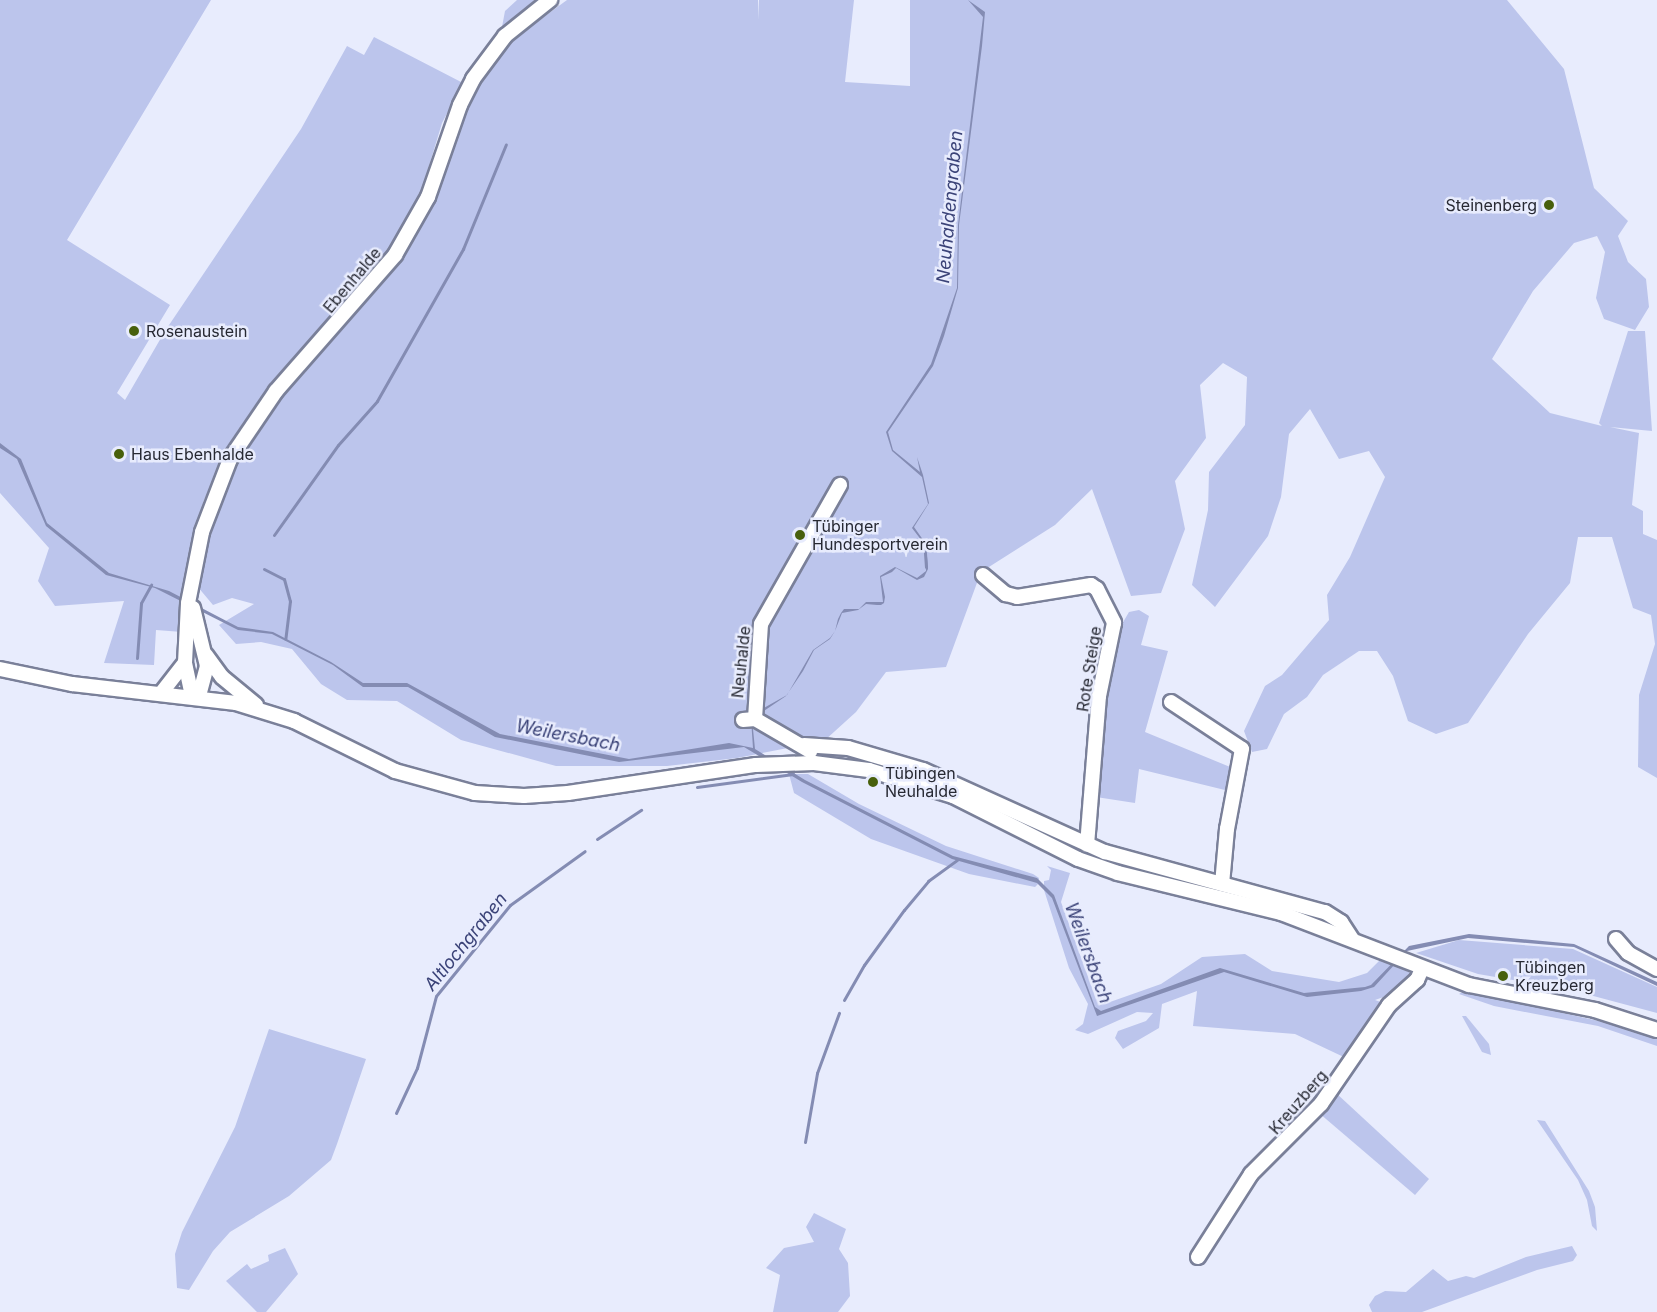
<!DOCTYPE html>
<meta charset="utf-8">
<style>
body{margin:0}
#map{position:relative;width:1657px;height:1312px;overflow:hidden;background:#e8ecfd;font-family:Inter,sans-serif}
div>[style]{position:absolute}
.green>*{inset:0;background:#bcc5ec}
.water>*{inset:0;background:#848cb3}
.stream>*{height:3px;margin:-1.5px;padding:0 1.5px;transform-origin:1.5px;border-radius:1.5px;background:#848cb3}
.roads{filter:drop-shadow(2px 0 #7a8099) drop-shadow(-2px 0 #7a8099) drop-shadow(0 2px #7a8099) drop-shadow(0 -2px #7a8099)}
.minor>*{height:14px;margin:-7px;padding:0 7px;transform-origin:7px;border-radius:7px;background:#fff}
.dots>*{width:16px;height:16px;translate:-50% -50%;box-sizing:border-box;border:3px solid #e8ecfd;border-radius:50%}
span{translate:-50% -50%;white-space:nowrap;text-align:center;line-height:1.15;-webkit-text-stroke:5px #e8ecfd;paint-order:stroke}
.poi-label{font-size:16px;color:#272933}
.right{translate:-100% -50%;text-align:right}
.left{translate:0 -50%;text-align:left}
.street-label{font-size:16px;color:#272933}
.water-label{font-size:18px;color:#3b4378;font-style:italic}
</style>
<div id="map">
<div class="green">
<div style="clip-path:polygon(0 0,211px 0,67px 240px,170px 305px,117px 393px,125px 400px,165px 331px,301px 129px,347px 46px,364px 55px,374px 37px,463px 83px,442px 123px,423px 186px,395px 244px,237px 439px,204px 500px,183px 585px,182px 632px,156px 630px,154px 665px,104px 663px,124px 601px,55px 606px,38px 581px,49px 548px,0 493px)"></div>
<div style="clip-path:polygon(517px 0,540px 0,502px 27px,505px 11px)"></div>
<div style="clip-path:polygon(567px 0,758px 0,759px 20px,759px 0,854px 0,845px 82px,910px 86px,910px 0,1507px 0,1564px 69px,1594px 188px,1628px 221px,1618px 236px,1628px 262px,1646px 279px,1649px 307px,1635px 330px,1604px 319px,1596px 298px,1605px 252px,1597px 236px,1574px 243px,1533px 291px,1492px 359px,1550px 413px,1602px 426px,1599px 423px,1628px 331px,1645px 331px,1652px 431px,1610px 427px,1639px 433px,1632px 505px,1643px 511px,1643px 534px,1657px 540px,1657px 778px,1638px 767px,1639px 695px,1655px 644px,1651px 615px,1633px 608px,1612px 537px,1578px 537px,1570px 583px,1528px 634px,1468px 723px,1436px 734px,1408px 721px,1393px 676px,1377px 651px,1359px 651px,1323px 675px,1307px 697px,1284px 714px,1267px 749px,1252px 752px,1244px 731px,1265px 686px,1282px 675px,1329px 620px,1327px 595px,1350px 557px,1385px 477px,1369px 451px,1339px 459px,1310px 409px,1289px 434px,1281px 497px,1268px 536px,1215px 607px,1192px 585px,1208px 510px,1209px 472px,1245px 425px,1247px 377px,1223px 363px,1200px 385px,1206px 438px,1175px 481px,1185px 529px,1161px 593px,1131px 596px,1092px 489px,1055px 525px,981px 572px,946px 667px,886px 672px,856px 712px,824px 741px,737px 758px,667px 766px,556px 766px,461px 740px,397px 701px,347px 700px,321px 684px,292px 649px,261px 642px,236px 644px,219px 625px,254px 604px,232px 598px,213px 605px,192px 580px,240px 442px,405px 240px,456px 115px,515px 28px,530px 27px)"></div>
<div style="clip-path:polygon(1139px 610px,1149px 616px,1141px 645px,1168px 651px,1145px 732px,1235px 769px,1229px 791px,1139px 769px,1135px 803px,1096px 797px,1105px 692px,1122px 624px,1129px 612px)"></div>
<div style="clip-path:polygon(905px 766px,1042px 825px,1326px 916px,1342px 928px,1290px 910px,1143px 873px,1071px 850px,991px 807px,903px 772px)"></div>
<div style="clip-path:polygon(789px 774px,808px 774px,859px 804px,946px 846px,1033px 874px,1039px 878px,1038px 884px,1035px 887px,969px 874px,871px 839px,794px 793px)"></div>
<div style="clip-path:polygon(1047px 866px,1070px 873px,1061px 902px,1096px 999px,1110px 1002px,1161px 984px,1202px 957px,1245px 954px,1272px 971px,1339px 982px,1367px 973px,1381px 959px,1413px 974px,1392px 994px,1375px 1000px,1386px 1004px,1348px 1059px,1295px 1034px,1193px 1026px,1197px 991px,1162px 1004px,1159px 1028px,1123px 1049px,1115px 1038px,1118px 1031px,1146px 1021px,1153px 1013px,1137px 1012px,1088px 1034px,1075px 1030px,1083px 1024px,1088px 1004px,1069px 968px,1044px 890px,1044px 881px,1049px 880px,1051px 870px)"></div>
<div style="clip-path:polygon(1459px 940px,1573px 949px,1657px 987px,1657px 1013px,1571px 990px,1478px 974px,1416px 953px)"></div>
<div style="clip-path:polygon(1464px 991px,1630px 1028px,1657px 1038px,1657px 1046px,1598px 1026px,1494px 1006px,1459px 994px)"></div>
<div style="clip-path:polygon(1462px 1016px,1466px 1016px,1489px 1044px,1491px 1055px,1482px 1052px)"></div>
<div style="clip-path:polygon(269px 1029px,366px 1059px,337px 1144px,331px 1160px,289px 1196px,230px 1232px,213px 1251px,189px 1290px,177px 1288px,175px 1254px,182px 1232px,235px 1127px)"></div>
<div style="clip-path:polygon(1336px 1093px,1429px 1179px,1415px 1195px,1319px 1113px)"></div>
<div style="clip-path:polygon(1537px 1120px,1545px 1121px,1589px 1191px,1595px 1207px,1597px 1231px,1592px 1226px,1587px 1200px,1578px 1180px)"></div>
<div style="clip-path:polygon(814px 1213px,846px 1229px,839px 1249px,848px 1263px,850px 1296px,838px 1312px,773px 1312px,780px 1275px,766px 1268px,784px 1248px,814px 1242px,806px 1227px)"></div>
<div style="clip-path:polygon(1572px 1246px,1577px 1255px,1573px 1261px,1537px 1270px,1422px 1312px,1372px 1312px,1369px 1305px,1375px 1296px,1385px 1291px,1406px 1292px,1433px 1269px,1448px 1281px,1466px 1276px,1474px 1278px,1526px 1257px)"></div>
<div style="clip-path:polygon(285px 1248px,298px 1274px,266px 1312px,257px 1312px,226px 1281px,247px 1264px,251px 1269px,269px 1261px,268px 1255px)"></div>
</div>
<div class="water">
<div style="clip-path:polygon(968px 0,985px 12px,982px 46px,959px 225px,958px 288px,944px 336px,933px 366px,888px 432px,893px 450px,920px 472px,917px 457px,923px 475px,929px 503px,914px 527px,926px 544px,928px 569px,924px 577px,917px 580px,896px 568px,892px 572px,881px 577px,885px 597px,884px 603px,881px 605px,877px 605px,866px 604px,858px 610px,842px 613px,835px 631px,830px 639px,814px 650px,803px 671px,786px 696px,752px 719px,755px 749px,805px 780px,953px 856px,1037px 878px,1054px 895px,1095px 1007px,1101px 1011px,1220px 968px,1304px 993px,1365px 987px,1371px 985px,1409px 946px,1469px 934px,1574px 944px,1657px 982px,1657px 986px,1574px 947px,1468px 938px,1407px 951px,1374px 987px,1361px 991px,1307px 997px,1224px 972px,1097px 1016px,1052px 898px,1037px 883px,952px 859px,802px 782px,744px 747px,619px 762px,495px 737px,408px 687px,363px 687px,333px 665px,272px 634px,238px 630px,155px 588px,106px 575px,46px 526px,17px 459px,0 448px,0 443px,21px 459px,47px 523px,109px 573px,169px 591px,238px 627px,273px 632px,331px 662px,363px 683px,407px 683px,500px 734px,629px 759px,729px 743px,753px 748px,751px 719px,755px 713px,787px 695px,813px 650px,830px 638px,835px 631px,838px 619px,841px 613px,844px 609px,859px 609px,866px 602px,883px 602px,880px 576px,895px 567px,917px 578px,926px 571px,925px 545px,912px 528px,928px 504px,922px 477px,892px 451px,886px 432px,931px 364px,957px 288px,958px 225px,983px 17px)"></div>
</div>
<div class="stream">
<div style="left:274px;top:535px;width:110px;rotate:-54.6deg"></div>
<div style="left:338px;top:445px;width:59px;rotate:-48.4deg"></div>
<div style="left:377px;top:401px;width:175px;rotate:-60.5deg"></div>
<div style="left:463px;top:249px;width:113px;rotate:-67.7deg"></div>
<div style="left:925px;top:553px;width:14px;rotate:86deg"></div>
<div style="left:264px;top:569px;width:22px;rotate:27deg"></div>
<div style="left:284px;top:579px;width:23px;rotate:75deg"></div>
<div style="left:290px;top:601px;width:38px;rotate:97deg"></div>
<div style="left:137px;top:658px;width:55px;rotate:-85.8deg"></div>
<div style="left:141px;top:603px;width:21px;rotate:-61deg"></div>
<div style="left:697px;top:787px;width:97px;rotate:-7.7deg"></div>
<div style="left:597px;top:839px;width:53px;rotate:-33.4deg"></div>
<div style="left:844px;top:1000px;width:40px;rotate:-60.3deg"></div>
<div style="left:864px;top:965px;width:68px;rotate:-54deg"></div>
<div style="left:904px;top:910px;width:38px;rotate:-50deg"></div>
<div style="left:928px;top:881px;width:36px;rotate:-36deg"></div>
<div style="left:396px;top:1113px;width:50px;rotate:-65deg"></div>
<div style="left:417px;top:1068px;width:74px;rotate:-75.2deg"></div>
<div style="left:436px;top:996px;width:117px;rotate:-50.9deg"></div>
<div style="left:510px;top:905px;width:92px;rotate:-35.8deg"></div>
<div style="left:805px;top:1142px;width:70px;rotate:-80.1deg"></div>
<div style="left:817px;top:1073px;width:64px;rotate:-69.9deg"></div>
</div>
<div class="roads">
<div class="minor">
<div style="left:983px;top:575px;width:30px;rotate:40deg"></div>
<div style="left:1006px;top:594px;width:11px;rotate:15deg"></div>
<div style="left:1017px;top:597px;width:75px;rotate:-9.2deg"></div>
<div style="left:1091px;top:585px;width:7px;rotate:34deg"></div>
<div style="left:1097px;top:589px;width:38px;rotate:63deg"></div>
<div style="left:1114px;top:623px;width:75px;rotate:101.6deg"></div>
<div style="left:1099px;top:696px;width:149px;rotate:94.6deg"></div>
<div style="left:193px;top:608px;width:60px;rotate:76.4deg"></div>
<div style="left:207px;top:666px;width:31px;rotate:105deg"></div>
<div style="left:206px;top:655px;width:27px;rotate:54deg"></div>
<div style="left:222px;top:677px;width:44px;rotate:39.5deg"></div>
<div style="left:0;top:669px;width:74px;rotate:11.8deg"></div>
<div style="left:72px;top:684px;width:165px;rotate:6.6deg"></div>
<div style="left:236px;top:703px;width:61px;rotate:17.2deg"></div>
<div style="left:294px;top:721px;width:113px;rotate:26.3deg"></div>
<div style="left:395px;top:771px;width:83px;rotate:15.4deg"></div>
<div style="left:475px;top:793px;width:49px;rotate:3.5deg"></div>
<div style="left:524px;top:796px;width:44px;rotate:-3.9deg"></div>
<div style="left:568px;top:793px;width:190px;rotate:-8.5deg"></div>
<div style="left:756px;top:765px;width:58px;rotate:-2deg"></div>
<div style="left:814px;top:763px;width:55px;rotate:7.3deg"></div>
<div style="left:869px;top:770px;width:88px;rotate:17.2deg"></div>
<div style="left:953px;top:796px;width:140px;rotate:26.7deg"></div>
<div style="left:1078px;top:859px;width:42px;rotate:19.3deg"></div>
<div style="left:1118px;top:873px;width:168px;rotate:13.8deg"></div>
<div style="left:1281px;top:913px;width:201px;rotate:21deg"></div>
<div style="left:1469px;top:985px;width:128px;rotate:11.2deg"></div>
<div style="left:1595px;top:1010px;width:65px;rotate:17.9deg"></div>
<div style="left:162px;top:692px;width:37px;rotate:-52deg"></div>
<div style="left:192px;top:696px;width:34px;rotate:-102deg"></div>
<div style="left:185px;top:663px;width:60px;rotate:-87.1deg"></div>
<div style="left:188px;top:603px;width:72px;rotate:-78.8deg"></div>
<div style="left:202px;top:532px;width:78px;rotate:-69deg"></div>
<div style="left:230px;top:459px;width:82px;rotate:-55.9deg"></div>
<div style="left:276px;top:391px;width:181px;rotate:-48.8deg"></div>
<div style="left:395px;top:255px;width:67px;rotate:-60.4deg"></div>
<div style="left:428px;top:197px;width:97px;rotate:-70.8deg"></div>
<div style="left:460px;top:105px;width:29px;rotate:-63deg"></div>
<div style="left:473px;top:79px;width:54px;rotate:-53.3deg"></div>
<div style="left:505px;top:36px;width:58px;rotate:-38.7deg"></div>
<div style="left:1171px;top:702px;width:85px;rotate:33.5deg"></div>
<div style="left:1242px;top:749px;width:81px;rotate:100.6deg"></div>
<div style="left:1227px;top:829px;width:55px;rotate:95.2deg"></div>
<div style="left:755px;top:719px;width:95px;rotate:-86.4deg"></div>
<div style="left:761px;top:624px;width:160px;rotate:-60.4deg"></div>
<div style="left:743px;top:720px;width:12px;rotate:-5deg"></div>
<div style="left:755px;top:719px;width:64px;rotate:30.2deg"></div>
<div style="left:804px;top:745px;width:44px;rotate:3.9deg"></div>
<div style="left:848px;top:748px;width:78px;rotate:16.3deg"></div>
<div style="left:923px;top:770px;width:200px;rotate:24.3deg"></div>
<div style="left:1105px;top:852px;width:228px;rotate:15.3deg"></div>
<div style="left:1325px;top:912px;width:19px;rotate:32deg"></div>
<div style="left:1341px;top:922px;width:20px;rotate:57deg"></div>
<div style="left:1616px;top:939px;width:18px;rotate:49deg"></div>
<div style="left:1628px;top:953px;width:33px;rotate:29deg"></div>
<div style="left:1198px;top:1257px;width:98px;rotate:-57.4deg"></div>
<div style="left:1251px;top:1174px;width:99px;rotate:-45deg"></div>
<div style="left:1321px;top:1104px;width:120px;rotate:-55.5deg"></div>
<div style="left:1389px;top:1005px;width:38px;rotate:-42deg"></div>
<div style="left:1417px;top:980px;width:12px;rotate:-66deg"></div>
</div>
</div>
<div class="dots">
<div style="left:1549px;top:205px;background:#48600c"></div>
<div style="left:134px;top:331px;background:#48600c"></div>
<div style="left:119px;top:454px;background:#48600c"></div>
<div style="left:800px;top:535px;background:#48600c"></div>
<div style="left:873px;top:782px;background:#48600c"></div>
<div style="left:1503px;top:976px;background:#48600c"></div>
</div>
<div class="poi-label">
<span class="right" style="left:1537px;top:205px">Steinenberg</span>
<span class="left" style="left:146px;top:331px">Rosenaustein</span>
<span class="left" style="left:131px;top:454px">Haus Ebenhalde</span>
<span class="left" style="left:812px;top:535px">Tübinger<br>Hundesportverein</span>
<span class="left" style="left:885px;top:782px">Tübingen<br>Neuhalde</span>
<span class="left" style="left:1515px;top:976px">Tübingen<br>Kreuzberg</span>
</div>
<div class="street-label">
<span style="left:352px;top:280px;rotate:-50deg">Ebenhalde</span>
<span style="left:741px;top:662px;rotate:-84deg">Neuhalde</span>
<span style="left:1089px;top:669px;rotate:-81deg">Rote Steige</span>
<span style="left:1298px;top:1102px;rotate:-49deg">Kreuzberg</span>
</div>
<div class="water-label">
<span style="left:950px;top:207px;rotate:-85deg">Neuhaldengraben</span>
<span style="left:568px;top:736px;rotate:11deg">Weilersbach</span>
<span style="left:466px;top:942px;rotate:-51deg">Altlochgraben</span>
<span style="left:1088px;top:953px;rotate:70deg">Weilersbach</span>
</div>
</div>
